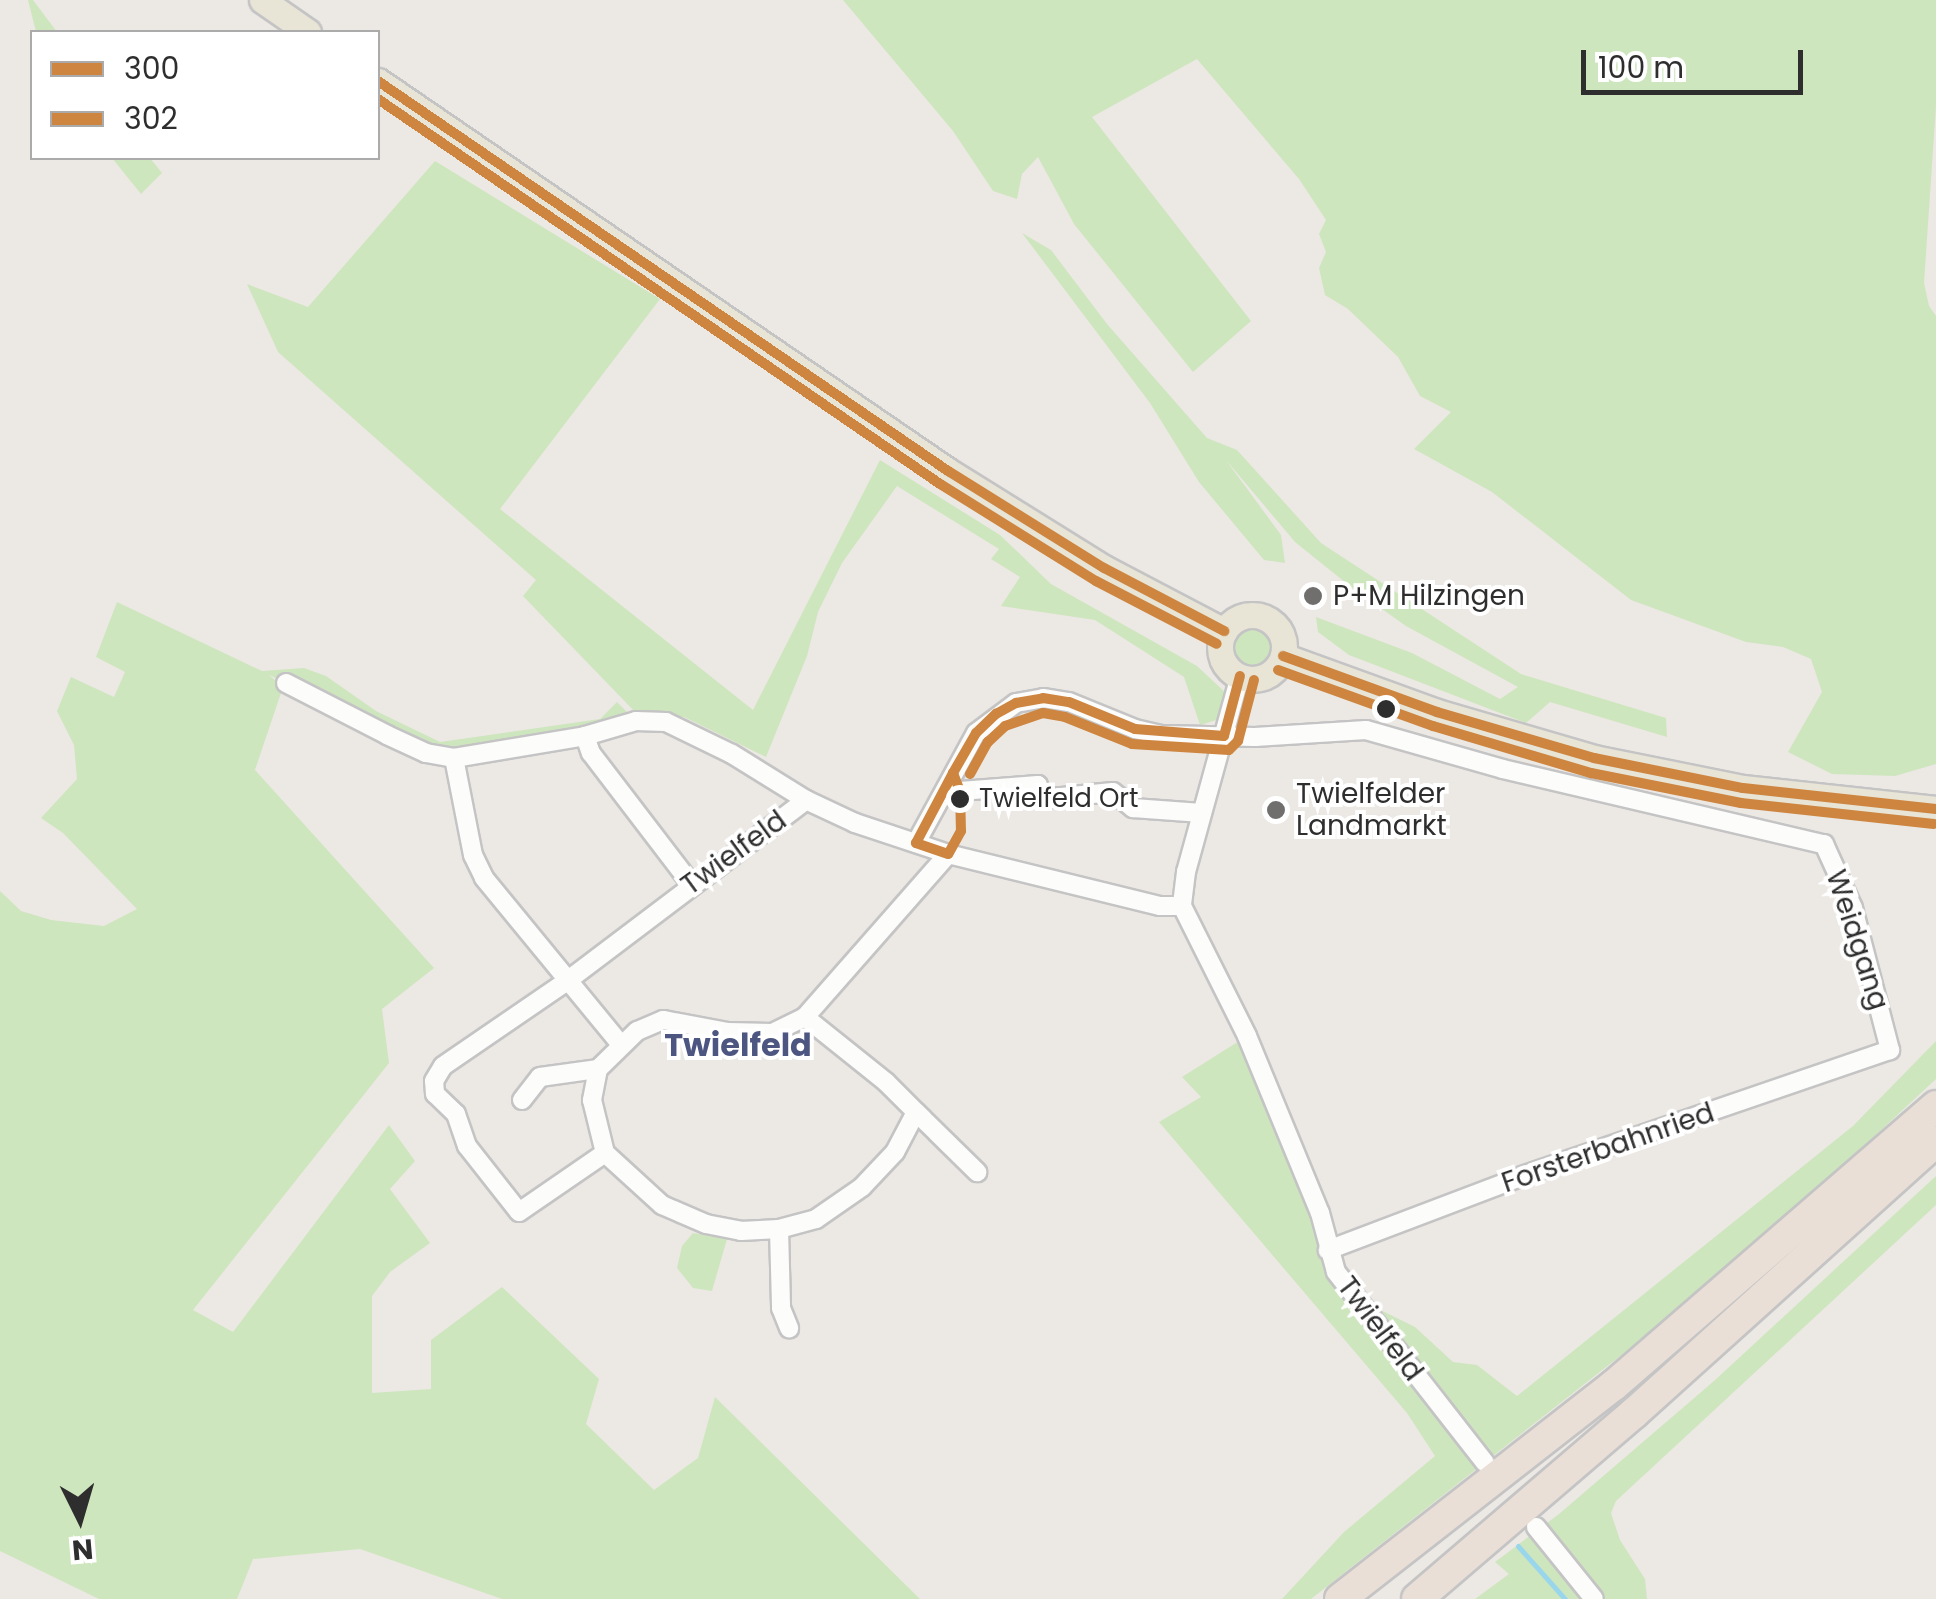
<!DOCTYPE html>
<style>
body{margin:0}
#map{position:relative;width:1936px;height:1599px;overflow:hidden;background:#ece8e4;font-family:Poppins,sans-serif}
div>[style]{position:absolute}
.green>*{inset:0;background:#cee6be}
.round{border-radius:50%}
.stream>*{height:5px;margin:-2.5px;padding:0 2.5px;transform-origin:2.5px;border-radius:2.5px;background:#99d6ec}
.roads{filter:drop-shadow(2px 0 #c5c4c5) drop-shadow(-2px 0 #c5c4c5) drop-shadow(0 2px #c5c4c5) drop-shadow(0 -2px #c5c4c5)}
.minor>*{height:18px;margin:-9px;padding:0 9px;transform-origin:9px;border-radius:9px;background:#fcfcfb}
.primary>*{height:25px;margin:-12.5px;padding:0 12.5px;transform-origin:12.5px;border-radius:12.5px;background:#e8e4d6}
.primary>.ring{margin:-12.5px;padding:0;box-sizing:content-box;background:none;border:25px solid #e8e4d6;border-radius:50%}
.motorway>*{height:30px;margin:-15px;padding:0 15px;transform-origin:15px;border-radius:15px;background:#eadfd6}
.bus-1>*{height:10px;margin:-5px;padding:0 5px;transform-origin:5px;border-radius:5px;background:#cd853f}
.bus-2>*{height:10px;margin:-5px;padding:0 5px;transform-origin:5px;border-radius:5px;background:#cd853f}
.dots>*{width:28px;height:28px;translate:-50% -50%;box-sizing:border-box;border:5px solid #fff;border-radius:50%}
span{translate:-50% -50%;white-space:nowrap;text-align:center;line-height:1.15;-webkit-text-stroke:8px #fff;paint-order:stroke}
.bus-label{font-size:26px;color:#2e2e2e}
.left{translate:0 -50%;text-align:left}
.poi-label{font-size:28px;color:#2e2e2e}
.street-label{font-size:28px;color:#2e2e2e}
.quarter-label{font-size:32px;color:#4d5680;font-weight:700}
.legend{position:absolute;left:30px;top:30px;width:350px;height:130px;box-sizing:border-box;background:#fff;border:2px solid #ababab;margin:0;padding:12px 18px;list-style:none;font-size:30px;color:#2e2e2e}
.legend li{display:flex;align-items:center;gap:20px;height:50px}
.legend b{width:50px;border:2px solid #ababab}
.north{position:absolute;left:30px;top:1469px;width:100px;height:100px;-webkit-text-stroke:8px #fff;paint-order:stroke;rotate:175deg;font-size:28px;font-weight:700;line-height:40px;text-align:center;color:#2e2e2e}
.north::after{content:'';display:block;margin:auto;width:35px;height:45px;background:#2e2e2e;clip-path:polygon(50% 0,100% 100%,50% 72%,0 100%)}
.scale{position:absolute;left:1581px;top:50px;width:222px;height:45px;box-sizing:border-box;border:5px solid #2e2e2e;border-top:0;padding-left:12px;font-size:30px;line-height:35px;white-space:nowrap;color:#2e2e2e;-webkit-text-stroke:8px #fff;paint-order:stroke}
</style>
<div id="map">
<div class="green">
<div style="clip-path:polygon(28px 0,33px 0,57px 32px,36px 32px)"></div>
<div style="clip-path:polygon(843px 0,1936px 0,1936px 106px,1924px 283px,1929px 306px,1936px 316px,1936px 764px,1895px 776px,1832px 774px,1788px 752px,1822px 692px,1811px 659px,1783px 647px,1746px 642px,1631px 600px,1492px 492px,1414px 449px,1451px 412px,1420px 396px,1398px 357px,1348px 309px,1325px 295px,1319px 268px,1326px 252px,1319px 234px,1326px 220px,1299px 179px,1197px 59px,1092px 117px,1251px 321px,1193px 372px,1074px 224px,1038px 157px,1022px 174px,1017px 199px,993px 191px,953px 131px)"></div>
<div style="clip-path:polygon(112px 158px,150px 158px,162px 173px,141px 194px)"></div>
<div style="clip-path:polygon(435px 161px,660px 299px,500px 509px,753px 710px,880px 460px,1000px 535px,1051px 584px,1197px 666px,1228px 695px,1220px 719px,1200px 725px,1184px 677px,1095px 620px,1001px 606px,1020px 577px,991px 559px,999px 549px,897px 486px,842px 563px,818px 612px,807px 656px,766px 757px,684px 717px,638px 715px,523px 596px,536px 580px,278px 352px,247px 284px,308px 307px)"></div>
<div style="clip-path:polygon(1022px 233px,1051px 250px,1107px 324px,1207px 438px,1237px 450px,1321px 543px,1521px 674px,1666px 718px,1667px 737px,1550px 702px,1526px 723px,1349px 655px,1318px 632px,1316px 617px,1412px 653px,1500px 699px,1518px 687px,1406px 626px,1351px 587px,1295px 542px,1226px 460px,1281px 535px,1285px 563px,1264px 560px,1199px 482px,1150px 403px)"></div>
<div style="clip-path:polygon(117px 602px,262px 671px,304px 668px,326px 676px,376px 711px,440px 742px,600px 719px,617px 702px,636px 721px,454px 758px,269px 675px,283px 687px,255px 770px,434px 968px,382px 1009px,389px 1063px,193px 1310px,233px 1332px,389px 1125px,415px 1161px,390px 1189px,430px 1243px,390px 1272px,372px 1296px,372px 1393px,431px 1389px,431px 1340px,502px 1287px,599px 1379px,586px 1424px,654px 1490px,698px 1458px,715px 1397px,920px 1599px,502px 1599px,360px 1549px,253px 1559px,237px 1599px,99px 1599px,0 1551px,0 891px,21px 911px,51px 920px,104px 926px,137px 909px,63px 833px,41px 818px,77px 779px,74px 745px,57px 711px,71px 677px,114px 697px,125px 672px,96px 657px)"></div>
<div class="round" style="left:1230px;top:622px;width:48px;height:48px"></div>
<div style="clip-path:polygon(1247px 1036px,1348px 1294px,1415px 1327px,1453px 1362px,1477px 1365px,1517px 1396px,1853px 1126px,1936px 1041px,1936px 1079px,1736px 1265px,1311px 1599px,1282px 1599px,1344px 1532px,1435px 1456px,1407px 1413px,1159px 1122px,1201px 1097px,1182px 1077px)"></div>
<div style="clip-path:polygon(1936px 1176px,1936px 1205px,1616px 1501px,1611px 1513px,1620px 1540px,1645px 1579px,1647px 1599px,1475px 1599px,1509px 1574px,1495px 1562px,1559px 1514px,1714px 1381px)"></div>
<div style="clip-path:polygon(693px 1233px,727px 1239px,712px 1291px,693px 1288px,677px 1268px,682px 1246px)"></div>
</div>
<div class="stream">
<div style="left:1518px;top:1546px;width:71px;rotate:48.4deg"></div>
</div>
<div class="roads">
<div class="minor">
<div style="left:1240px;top:676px;width:203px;rotate:105.4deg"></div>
<div style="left:1186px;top:872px;width:34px;rotate:97deg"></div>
<div style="left:1182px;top:906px;width:145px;rotate:63.4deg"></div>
<div style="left:1247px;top:1036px;width:191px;rotate:67.6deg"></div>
<div style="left:1320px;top:1213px;width:61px;rotate:74.8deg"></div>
<div style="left:1336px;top:1272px;width:242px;rotate:52deg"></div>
<div style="left:286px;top:683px;width:114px;rotate:27.2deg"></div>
<div style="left:387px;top:735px;width:43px;rotate:24.8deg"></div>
<div style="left:426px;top:753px;width:28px;rotate:10deg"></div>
<div style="left:454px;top:758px;width:133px;rotate:-9.5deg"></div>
<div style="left:585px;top:736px;width:53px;rotate:-16.4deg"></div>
<div style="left:636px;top:721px;width:30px;rotate:2deg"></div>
<div style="left:666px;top:722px;width:73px;rotate:25.9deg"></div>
<div style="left:732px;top:754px;width:87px;rotate:31.9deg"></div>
<div style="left:585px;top:736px;width:18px;rotate:71deg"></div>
<div style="left:591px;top:753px;width:165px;rotate:52.6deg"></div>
<div style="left:454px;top:758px;width:99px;rotate:78.9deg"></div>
<div style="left:473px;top:855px;width:25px;rotate:64deg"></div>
<div style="left:484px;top:878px;width:216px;rotate:50.6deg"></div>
<div style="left:960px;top:791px;width:78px;rotate:-4.4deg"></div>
<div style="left:1038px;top:785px;width:14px;rotate:78deg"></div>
<div style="left:1041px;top:799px;width:72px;rotate:-5.6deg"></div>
<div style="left:1113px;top:792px;width:26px;rotate:39deg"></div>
<div style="left:1133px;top:808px;width:69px;rotate:4.1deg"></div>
<div style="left:916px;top:843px;width:125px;rotate:-61.4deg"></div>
<div style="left:976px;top:733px;width:50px;rotate:-36.9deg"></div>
<div style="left:1016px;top:703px;width:27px;rotate:-10deg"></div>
<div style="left:1043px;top:698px;width:26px;rotate:9deg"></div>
<div style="left:1069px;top:702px;width:71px;rotate:22.2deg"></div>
<div style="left:1135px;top:729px;width:28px;rotate:13deg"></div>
<div style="left:1162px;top:735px;width:93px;rotate:1.2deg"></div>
<div style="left:1255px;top:737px;width:111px;rotate:-3.6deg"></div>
<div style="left:1366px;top:730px;width:142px;rotate:15.9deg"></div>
<div style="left:1503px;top:769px;width:330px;rotate:13.2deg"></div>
<div style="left:1824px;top:844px;width:70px;rotate:65.6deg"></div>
<div style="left:1853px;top:908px;width:147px;rotate:75.4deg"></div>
<div style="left:1890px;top:1050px;width:388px;rotate:161.1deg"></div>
<div style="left:1523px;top:1176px;width:209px;rotate:159.2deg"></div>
<div style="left:805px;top:1017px;width:37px;rotate:154deg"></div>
<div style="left:772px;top:1033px;width:44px;rotate:-178.7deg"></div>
<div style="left:728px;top:1032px;width:66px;rotate:-169.5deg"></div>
<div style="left:663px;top:1020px;width:28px;rotate:157deg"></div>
<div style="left:637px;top:1031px;width:54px;rotate:135.7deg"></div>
<div style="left:598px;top:1069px;width:32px;rotate:101deg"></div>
<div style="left:592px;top:1100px;width:55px;rotate:76.2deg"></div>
<div style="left:605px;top:1153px;width:77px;rotate:42.4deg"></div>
<div style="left:662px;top:1205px;width:48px;rotate:23.4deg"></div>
<div style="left:706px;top:1224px;width:36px;rotate:11deg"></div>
<div style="left:741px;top:1231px;width:38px;rotate:-3deg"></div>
<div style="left:779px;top:1229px;width:38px;rotate:-15deg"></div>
<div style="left:816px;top:1219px;width:56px;rotate:-34.8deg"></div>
<div style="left:862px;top:1187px;width:48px;rotate:-46.7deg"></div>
<div style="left:895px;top:1152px;width:45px;rotate:-62.3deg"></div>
<div style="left:916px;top:1112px;width:42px;rotate:-135deg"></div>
<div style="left:886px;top:1082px;width:104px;rotate:-141.3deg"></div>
<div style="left:805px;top:1017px;width:217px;rotate:-48.7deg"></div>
<div style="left:522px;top:1100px;width:29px;rotate:-52deg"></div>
<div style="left:540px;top:1077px;width:59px;rotate:-7.9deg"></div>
<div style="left:916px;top:1112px;width:86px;rotate:44.5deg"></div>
<div style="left:605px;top:1153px;width:104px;rotate:145.5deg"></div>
<div style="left:519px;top:1212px;width:84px;rotate:-128.2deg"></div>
<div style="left:467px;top:1146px;width:34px;rotate:-109deg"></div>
<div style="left:456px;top:1114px;width:29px;rotate:-136deg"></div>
<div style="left:435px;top:1094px;width:13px;rotate:-94deg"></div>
<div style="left:434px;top:1081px;width:17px;rotate:-59deg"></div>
<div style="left:443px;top:1066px;width:150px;rotate:-34.4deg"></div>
<div style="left:567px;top:981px;width:300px;rotate:-37.1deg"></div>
<div style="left:806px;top:800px;width:54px;rotate:25.1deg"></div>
<div style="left:855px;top:823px;width:98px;rotate:18.4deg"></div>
<div style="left:948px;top:854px;width:218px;rotate:13.8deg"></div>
<div style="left:1160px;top:906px;width:22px"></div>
<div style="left:779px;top:1229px;width:79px;rotate:88.5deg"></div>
<div style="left:781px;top:1308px;width:22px;rotate:68deg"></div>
<div style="left:1536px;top:1527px;width:92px;rotate:51.1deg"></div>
</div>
<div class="primary">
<div style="left:262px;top:0;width:56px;rotate:34.8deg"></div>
<div style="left:378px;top:81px;width:691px;rotate:34.38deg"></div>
<div style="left:948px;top:471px;width:184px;rotate:31.9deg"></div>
<div style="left:1104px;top:568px;width:136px;rotate:27.7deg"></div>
<div class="ring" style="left:1220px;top:615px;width:39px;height:39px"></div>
<div style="left:1283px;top:656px;width:164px;rotate:20deg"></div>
<div style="left:1437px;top:712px;width:164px;rotate:16.3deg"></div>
<div style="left:1594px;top:758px;width:152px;rotate:11.4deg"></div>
<div style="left:1743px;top:788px;width:194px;rotate:6.2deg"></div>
</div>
<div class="motorway">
<div style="left:1340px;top:1599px;width:348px;rotate:-38deg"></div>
<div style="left:1614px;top:1385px;width:426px;rotate:-40.9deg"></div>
<div style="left:1417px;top:1599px;width:286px;rotate:-40.6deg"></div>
<div style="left:1634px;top:1413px;width:406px;rotate:-42deg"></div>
</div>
</div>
<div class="bus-1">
<div style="left:378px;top:81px;width:691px;rotate:34.38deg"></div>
<div style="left:948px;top:471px;width:184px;rotate:31.9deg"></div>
<div style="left:1104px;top:568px;width:136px;rotate:27.7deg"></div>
<div style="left:1283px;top:656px;width:164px;rotate:20deg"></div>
<div style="left:1437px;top:712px;width:164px;rotate:16.3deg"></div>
<div style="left:1594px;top:758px;width:152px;rotate:11.4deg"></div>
<div style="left:1743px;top:788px;width:194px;rotate:6.2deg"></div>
<div style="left:953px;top:773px;width:19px;rotate:69deg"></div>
<div style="left:960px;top:791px;width:40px;rotate:88.6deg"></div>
<div style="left:961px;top:831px;width:26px;rotate:119deg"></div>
<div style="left:948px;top:854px;width:34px;rotate:-161deg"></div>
<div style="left:916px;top:843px;width:79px;rotate:-62.1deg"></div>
<div style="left:953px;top:773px;width:46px;rotate:-60.1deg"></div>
<div style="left:976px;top:733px;width:28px;rotate:-44deg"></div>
<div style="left:996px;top:714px;width:23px;rotate:-29deg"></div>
<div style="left:1016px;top:703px;width:27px;rotate:-10deg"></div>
<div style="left:1043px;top:698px;width:26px;rotate:9deg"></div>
<div style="left:1069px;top:702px;width:71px;rotate:22.2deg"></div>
<div style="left:1135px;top:729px;width:89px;rotate:4.5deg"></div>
<div style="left:1224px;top:736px;width:62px;rotate:-75.1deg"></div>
</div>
<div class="bus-2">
<div style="left:378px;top:99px;width:681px;rotate:34.41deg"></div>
<div style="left:940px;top:484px;width:184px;rotate:31.9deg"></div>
<div style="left:1096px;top:581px;width:136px;rotate:27.5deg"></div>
<div style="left:1278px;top:670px;width:165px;rotate:19.9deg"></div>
<div style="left:1433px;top:726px;width:165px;rotate:16.6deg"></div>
<div style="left:1591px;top:773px;width:153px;rotate:11.3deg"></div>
<div style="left:1741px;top:803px;width:194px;rotate:6.2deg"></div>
<div style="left:970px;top:774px;width:37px;rotate:-61deg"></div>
<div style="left:988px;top:742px;width:23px;rotate:-43deg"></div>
<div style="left:1005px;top:726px;width:40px;rotate:-18.9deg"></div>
<div style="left:1043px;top:713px;width:22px;rotate:10deg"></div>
<div style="left:1065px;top:717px;width:72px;rotate:21.9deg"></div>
<div style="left:1132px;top:744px;width:97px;rotate:3.5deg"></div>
<div style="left:1229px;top:750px;width:13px;rotate:-45deg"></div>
<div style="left:1238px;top:741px;width:63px;rotate:-75.3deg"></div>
</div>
<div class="dots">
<div style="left:1313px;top:596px;background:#706f6e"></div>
<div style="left:1386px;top:709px;background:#2e2e2e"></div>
<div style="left:960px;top:799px;background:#2e2e2e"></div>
<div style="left:1276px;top:810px;background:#706f6e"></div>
</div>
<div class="bus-label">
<span class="left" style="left:979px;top:799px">Twielfeld Ort</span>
</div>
<div class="poi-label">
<span class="left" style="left:1333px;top:596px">P+M Hilzingen</span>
<span class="left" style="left:1296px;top:810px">Twielfelder<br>Landmarkt</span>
</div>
<div class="street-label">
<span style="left:734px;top:853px;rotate:-36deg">Twielfeld</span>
<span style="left:1857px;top:940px;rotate:72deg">Weidgang</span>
<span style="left:1608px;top:1148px;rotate:-19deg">Forsterbahnried</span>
<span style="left:1380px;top:1329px;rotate:53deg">Twielfeld</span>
</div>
<div class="quarter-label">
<span style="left:738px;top:1045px">Twielfeld</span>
</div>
<ul class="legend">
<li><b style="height:12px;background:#cd853f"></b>300</li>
<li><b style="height:12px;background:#cd853f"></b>302</li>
</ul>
<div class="north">N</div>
<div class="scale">100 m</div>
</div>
